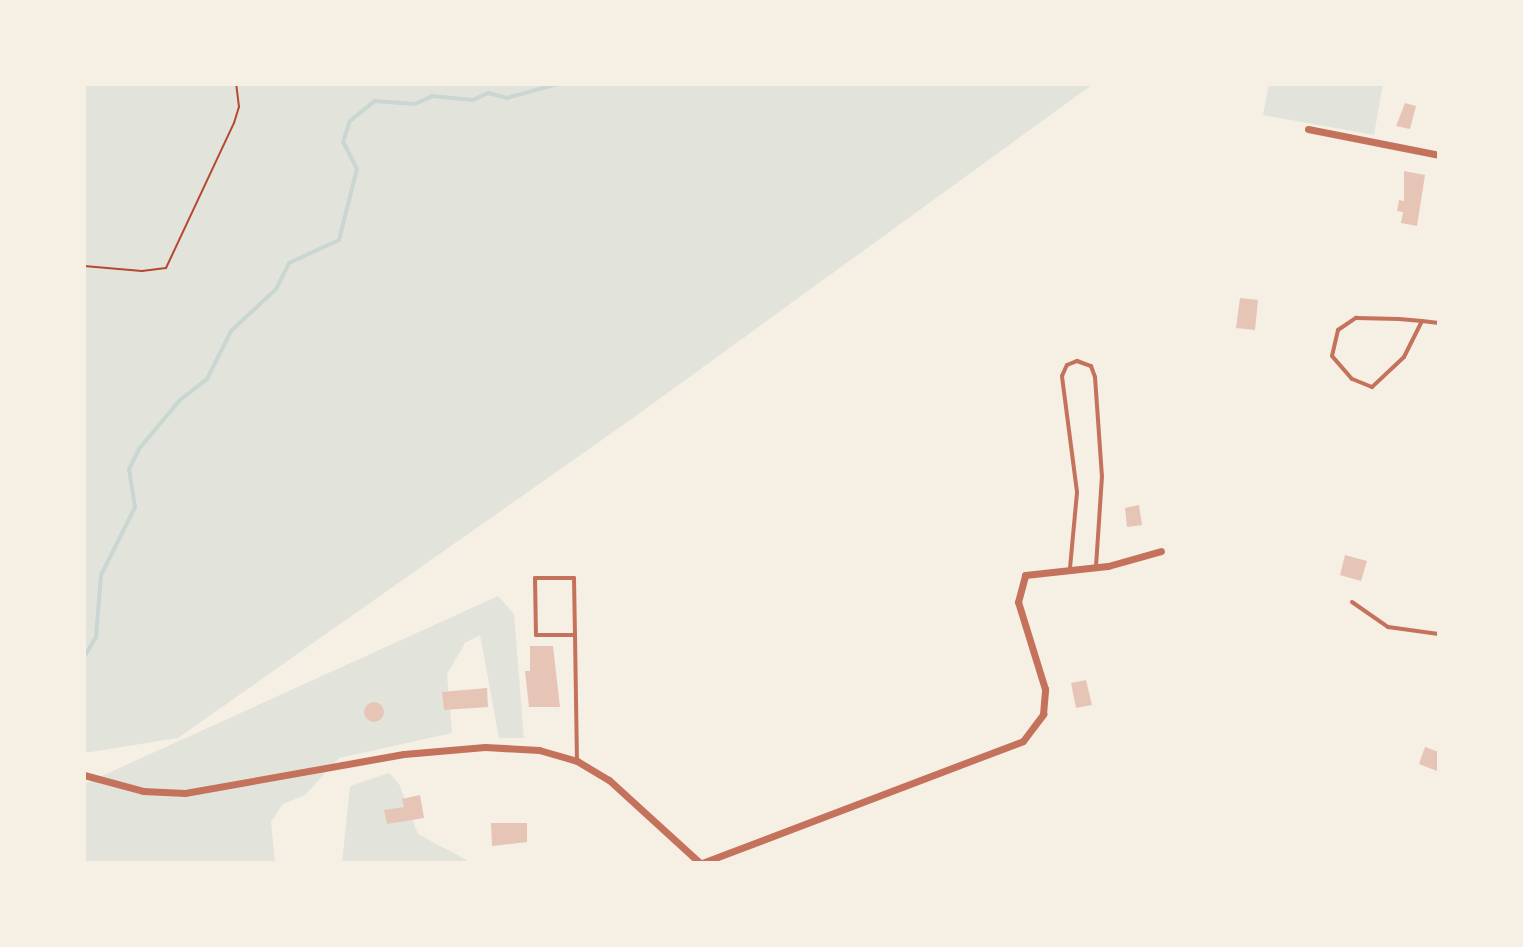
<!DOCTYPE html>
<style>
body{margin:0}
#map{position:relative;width:1523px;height:947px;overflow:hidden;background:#f6efe4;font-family:"Golos Text",sans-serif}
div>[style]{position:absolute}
.green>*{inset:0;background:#e2e4dc}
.stream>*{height:4px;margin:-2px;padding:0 2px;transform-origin:2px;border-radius:2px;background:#c9d6d2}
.building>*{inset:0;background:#e6c5b7}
.round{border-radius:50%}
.path>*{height:2px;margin:-1px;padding:0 1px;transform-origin:1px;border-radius:1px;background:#b5482f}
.service>*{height:4px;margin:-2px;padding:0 2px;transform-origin:2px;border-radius:2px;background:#c5725c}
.minor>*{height:7px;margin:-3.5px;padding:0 3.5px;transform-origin:3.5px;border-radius:3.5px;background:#c5725c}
span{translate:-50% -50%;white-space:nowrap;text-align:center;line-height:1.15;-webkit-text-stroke:8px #f6efe4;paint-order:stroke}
.frame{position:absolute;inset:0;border:86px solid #f6efe4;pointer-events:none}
</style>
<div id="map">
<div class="green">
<div style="clip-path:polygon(84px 84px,1093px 84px,633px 418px,178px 738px,84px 753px)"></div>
<div style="clip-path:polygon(1269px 84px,1383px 84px,1374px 135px,1263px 115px)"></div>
<div style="clip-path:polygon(498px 596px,514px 614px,524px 738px,499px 738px,480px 635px,465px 643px,447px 674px,452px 733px,339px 758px,305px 795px,283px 804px,271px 822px,275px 863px,84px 863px,84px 784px)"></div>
<div style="clip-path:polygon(389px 773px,399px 784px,418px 834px,472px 863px,342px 863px,350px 786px)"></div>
</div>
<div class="stream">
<div style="left:84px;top:657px;width:23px;rotate:-59deg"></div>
<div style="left:96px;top:637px;width:62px;rotate:-85.4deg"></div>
<div style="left:101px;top:575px;width:76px;rotate:-63.4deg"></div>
<div style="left:135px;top:507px;width:38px;rotate:-99deg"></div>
<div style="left:129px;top:469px;width:22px;rotate:-63deg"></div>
<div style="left:139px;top:449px;width:64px;rotate:-50.1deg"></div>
<div style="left:180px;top:400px;width:34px;rotate:-38deg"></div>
<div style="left:207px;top:379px;width:54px;rotate:-63.4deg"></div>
<div style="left:231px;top:331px;width:62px;rotate:-43deg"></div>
<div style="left:276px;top:289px;width:29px;rotate:-63deg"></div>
<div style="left:289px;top:263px;width:55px;rotate:-24.7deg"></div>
<div style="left:339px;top:240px;width:73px;rotate:-75.8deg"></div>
<div style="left:357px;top:169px;width:30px;rotate:-117deg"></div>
<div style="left:343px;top:142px;width:22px;rotate:-72deg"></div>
<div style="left:350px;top:121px;width:32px;rotate:-39deg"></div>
<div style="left:375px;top:101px;width:40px;rotate:4.3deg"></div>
<div style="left:415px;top:104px;width:19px;rotate:-25deg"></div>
<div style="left:432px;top:96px;width:41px;rotate:5.6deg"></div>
<div style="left:473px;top:100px;width:17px;rotate:-25deg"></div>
<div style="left:488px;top:93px;width:20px;rotate:15deg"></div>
<div style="left:507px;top:98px;width:52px;rotate:-15.6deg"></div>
</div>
<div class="building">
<div style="clip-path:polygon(1405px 103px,1416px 106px,1410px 129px,1396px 126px)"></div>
<div style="clip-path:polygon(1404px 171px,1425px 175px,1417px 226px,1401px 223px,1403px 212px,1397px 211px,1399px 200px,1404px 201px)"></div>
<div style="clip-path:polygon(1240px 298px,1258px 300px,1255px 330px,1236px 328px)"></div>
<div style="clip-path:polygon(1139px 505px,1142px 525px,1127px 527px,1125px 508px)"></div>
<div style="clip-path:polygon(1345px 555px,1367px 561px,1361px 581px,1340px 575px)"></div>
<div style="clip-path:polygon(530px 646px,553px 646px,560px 707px,529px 707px,525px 671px,530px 671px)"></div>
<div style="clip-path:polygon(1086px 680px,1092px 705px,1076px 708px,1071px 683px)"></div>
<div style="clip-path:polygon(487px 688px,488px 707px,444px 710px,442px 692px)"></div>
<div class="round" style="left:364px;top:702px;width:20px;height:20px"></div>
<div style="clip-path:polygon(1425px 747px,1439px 752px,1437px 771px,1419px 764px)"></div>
<div style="clip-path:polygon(420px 795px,424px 818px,387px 824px,384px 810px,404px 807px,402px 799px)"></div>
<div style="clip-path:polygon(491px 823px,527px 823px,527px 842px,492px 846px)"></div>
</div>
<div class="path">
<div style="left:84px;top:266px;width:58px;rotate:4.9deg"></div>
<div style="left:142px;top:271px;width:24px;rotate:-7deg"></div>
<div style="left:166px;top:268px;width:160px;rotate:-64.9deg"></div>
<div style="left:234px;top:123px;width:17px;rotate:-73deg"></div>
<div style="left:239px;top:107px;width:23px;rotate:-97deg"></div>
</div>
<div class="service">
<div style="left:1422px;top:321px;width:40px;rotate:116.6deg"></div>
<div style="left:1404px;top:357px;width:44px;rotate:136.8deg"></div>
<div style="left:1372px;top:387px;width:22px;rotate:-158deg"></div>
<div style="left:1352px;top:379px;width:30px;rotate:-131deg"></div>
<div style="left:1332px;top:356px;width:27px;rotate:-77deg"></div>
<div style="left:1338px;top:330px;width:22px;rotate:-34deg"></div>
<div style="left:1356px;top:318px;width:43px;rotate:1.3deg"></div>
<div style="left:1399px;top:319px;width:23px;rotate:5deg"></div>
<div style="left:1422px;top:321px;width:17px;rotate:7deg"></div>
<div style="left:1070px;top:568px;width:76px;rotate:-84.7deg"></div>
<div style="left:1077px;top:492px;width:117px;rotate:-97.4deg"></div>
<div style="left:1062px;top:376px;width:12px;rotate:-66deg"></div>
<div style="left:1067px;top:365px;width:11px;rotate:-22deg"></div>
<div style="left:1077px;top:361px;width:15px;rotate:20deg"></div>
<div style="left:1091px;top:366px;width:12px;rotate:70deg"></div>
<div style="left:1095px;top:377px;width:99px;rotate:86deg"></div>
<div style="left:1102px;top:476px;width:91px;rotate:93.8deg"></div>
<div style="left:1352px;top:602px;width:44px;rotate:34.8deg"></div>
<div style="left:1388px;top:627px;width:51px;rotate:7.8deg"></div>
<div style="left:575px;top:635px;width:39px;rotate:180deg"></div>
<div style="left:536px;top:635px;width:57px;rotate:-91deg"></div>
<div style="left:535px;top:578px;width:39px"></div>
<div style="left:574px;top:578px;width:57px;rotate:89deg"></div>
<div style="left:575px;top:635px;width:126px;rotate:89.1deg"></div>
</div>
<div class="minor">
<div style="left:1308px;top:129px;width:134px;rotate:11.2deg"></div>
<div style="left:84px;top:775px;width:61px;rotate:15.2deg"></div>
<div style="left:143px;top:791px;width:42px;rotate:2.7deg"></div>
<div style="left:185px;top:793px;width:222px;rotate:-10.1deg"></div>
<div style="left:404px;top:754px;width:81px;rotate:-4.9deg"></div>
<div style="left:485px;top:747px;width:54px;rotate:3.2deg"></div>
<div style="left:539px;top:750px;width:40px;rotate:16deg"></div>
<div style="left:577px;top:761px;width:37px;rotate:31deg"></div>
<div style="left:609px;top:780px;width:123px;rotate:42.4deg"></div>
<div style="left:702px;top:863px;width:343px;rotate:-20.8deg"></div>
<div style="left:1023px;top:741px;width:34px;rotate:-53deg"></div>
<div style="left:1043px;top:714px;width:25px;rotate:-85deg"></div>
<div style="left:1045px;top:689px;width:91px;rotate:-107.2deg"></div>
<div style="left:1018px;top:602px;width:28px;rotate:-75deg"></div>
<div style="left:1025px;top:575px;width:83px;rotate:-6.2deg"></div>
<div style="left:1108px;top:566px;width:55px;rotate:-15.8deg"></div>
</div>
<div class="frame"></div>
</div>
